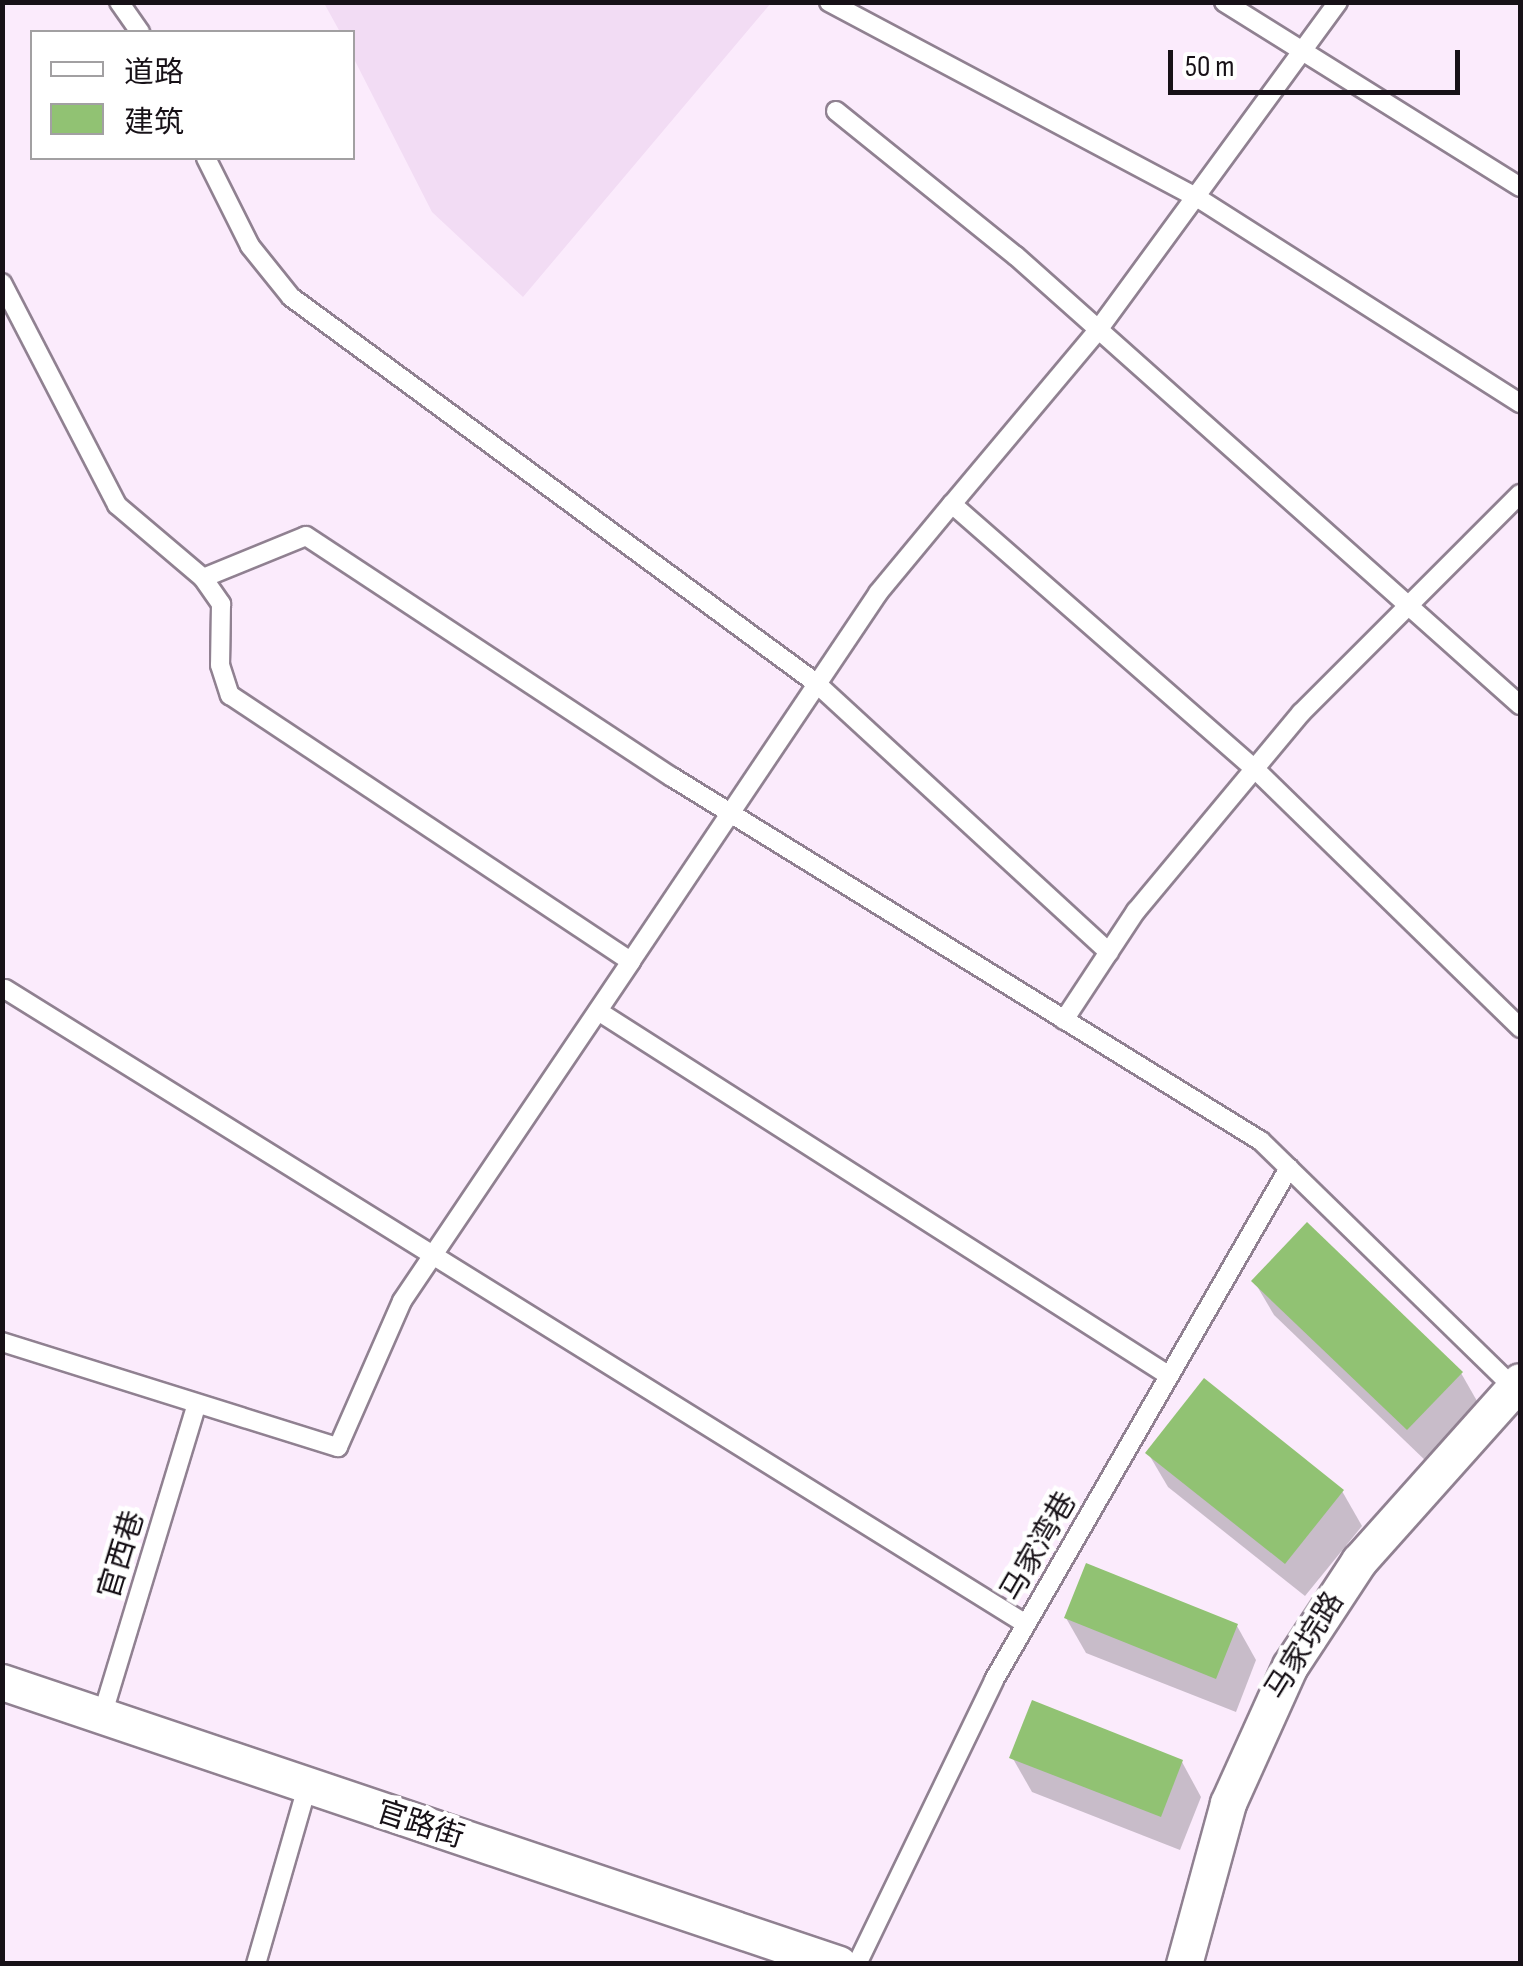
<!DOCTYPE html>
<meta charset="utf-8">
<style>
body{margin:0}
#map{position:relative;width:1523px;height:1966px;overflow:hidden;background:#fbebfc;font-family:"Sofia Sans Condensed","Noto Sans SC",sans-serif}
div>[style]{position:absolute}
.built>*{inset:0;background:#f2dcf4}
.shadow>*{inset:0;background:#0003}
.building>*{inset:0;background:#91c273}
.roads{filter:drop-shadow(2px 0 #908191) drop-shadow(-2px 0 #908191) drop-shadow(0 2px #908191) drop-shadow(0 -2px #908191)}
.lane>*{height:18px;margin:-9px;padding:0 9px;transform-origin:9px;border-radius:9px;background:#fff}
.street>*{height:35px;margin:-17.5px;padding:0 17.5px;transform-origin:17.5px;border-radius:17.5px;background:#fff}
span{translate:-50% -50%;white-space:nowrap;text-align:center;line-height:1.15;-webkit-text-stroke:9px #fff;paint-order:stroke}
.street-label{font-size:30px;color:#171117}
.frame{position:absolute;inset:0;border:5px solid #171117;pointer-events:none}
.legend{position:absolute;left:30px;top:30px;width:325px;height:130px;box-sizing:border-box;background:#fff;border:2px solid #a2a0a2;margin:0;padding:12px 18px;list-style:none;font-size:30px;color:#171117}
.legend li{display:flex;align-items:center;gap:20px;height:50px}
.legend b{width:50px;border:2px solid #a2a0a2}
.scale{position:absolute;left:1168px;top:50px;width:292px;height:45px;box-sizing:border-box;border:5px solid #171117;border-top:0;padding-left:12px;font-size:30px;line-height:35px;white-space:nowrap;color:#171117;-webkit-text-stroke:8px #fff;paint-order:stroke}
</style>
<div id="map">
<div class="built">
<div style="clip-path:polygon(324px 3px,771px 3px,523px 297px,432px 212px,353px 57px,352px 32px,340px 32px)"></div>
</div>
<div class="shadow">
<div style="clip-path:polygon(1254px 1281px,1461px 1373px,1481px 1408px,1428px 1463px,1274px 1315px)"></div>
<div style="clip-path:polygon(1148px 1453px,1342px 1491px,1362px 1526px,1305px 1596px,1168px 1487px)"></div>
<div style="clip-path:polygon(1066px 1618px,1237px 1626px,1256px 1660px,1236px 1712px,1086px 1653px)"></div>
<div style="clip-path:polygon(1012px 1757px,1182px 1762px,1201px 1797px,1180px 1850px,1032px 1792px)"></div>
</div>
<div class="building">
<div style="clip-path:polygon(1307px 1222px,1463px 1372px,1407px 1430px,1251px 1281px)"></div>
<div style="clip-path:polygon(1204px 1378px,1344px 1490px,1285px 1564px,1145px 1453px)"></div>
<div style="clip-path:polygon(1086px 1563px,1238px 1624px,1216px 1679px,1064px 1618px)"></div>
<div style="clip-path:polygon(1032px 1700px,1183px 1760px,1161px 1817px,1009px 1758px)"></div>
</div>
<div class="roads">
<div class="lane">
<div style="left:119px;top:2px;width:37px;rotate:55deg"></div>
<div style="left:829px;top:2px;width:418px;rotate:28deg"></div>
<div style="left:1198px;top:198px;width:382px;rotate:32.5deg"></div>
<div style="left:1224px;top:2px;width:349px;rotate:32deg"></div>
<div style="left:1338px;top:2px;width:405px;rotate:126.2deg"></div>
<div style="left:1099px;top:329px;width:229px;rotate:130deg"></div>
<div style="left:952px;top:504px;width:403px;rotate:41.2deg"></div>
<div style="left:1255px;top:769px;width:371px;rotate:44.3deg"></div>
<div style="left:836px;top:111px;width:231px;rotate:38.9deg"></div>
<div style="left:1016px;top:256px;width:675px;rotate:41.7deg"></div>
<div style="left:206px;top:158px;width:98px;rotate:63.4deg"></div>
<div style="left:250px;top:246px;width:65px;rotate:51.2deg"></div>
<div style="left:291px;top:297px;width:652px;rotate:36.32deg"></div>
<div style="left:816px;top:683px;width:398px;rotate:42.6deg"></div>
<div style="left:2px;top:283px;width:250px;rotate:62.6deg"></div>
<div style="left:117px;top:505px;width:113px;rotate:40.3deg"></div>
<div style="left:203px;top:578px;width:111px;rotate:-22.2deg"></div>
<div style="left:306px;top:536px;width:438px;rotate:33.4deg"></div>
<div style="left:672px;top:777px;width:692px;rotate:31.72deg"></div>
<div style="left:1261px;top:1141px;width:354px;rotate:44.3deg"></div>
<div style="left:203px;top:578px;width:32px;rotate:55deg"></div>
<div style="left:221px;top:604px;width:61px;rotate:90.9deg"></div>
<div style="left:220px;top:665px;width:32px;rotate:72deg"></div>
<div style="left:230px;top:695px;width:481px;rotate:33.6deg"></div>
<div style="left:631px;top:961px;width:443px;rotate:-56.1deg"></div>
<div style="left:878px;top:593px;width:116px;rotate:-50.3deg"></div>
<div style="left:5px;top:989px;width:1202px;rotate:31.88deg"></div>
<div style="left:598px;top:1011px;width:676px;rotate:32.56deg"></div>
<div style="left:1064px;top:1020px;width:131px;rotate:-56.6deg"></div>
<div style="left:1136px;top:911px;width:258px;rotate:-50.2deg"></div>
<div style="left:1301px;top:713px;width:310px;rotate:-45deg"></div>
<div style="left:2px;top:1342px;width:352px;rotate:17.4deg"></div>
<div style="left:338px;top:1447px;width:159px;rotate:-66.3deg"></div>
<div style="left:402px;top:1301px;width:410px;rotate:-56deg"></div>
<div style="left:102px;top:1716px;width:321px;rotate:-73.1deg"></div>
<div style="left:256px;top:1964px;width:184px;rotate:-73.9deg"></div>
<div style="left:857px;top:1964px;width:315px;rotate:-64.2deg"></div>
<div style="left:994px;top:1680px;width:591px;rotate:-60.05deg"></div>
</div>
<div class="street">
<div style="left:2px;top:1682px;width:883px;rotate:18.62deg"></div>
<div style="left:1184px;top:1964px;width:167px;rotate:-74.7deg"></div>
<div style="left:1228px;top:1803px;width:150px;rotate:-65.7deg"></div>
<div style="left:1290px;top:1666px;width:126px;rotate:-56.7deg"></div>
<div style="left:1359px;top:1561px;width:241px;rotate:-48.2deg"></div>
</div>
</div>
<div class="street-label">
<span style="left:1039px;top:1547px;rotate:-60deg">马家湾巷</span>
<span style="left:122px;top:1555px;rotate:-73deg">官西巷</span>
<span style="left:1305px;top:1646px;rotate:-58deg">马家垸路</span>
<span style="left:420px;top:1825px;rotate:18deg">官路街</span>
</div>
<div class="frame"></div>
<ul class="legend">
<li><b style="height:12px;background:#fff"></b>道路</li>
<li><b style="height:28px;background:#91c273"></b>建筑</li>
</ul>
<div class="scale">50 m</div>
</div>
